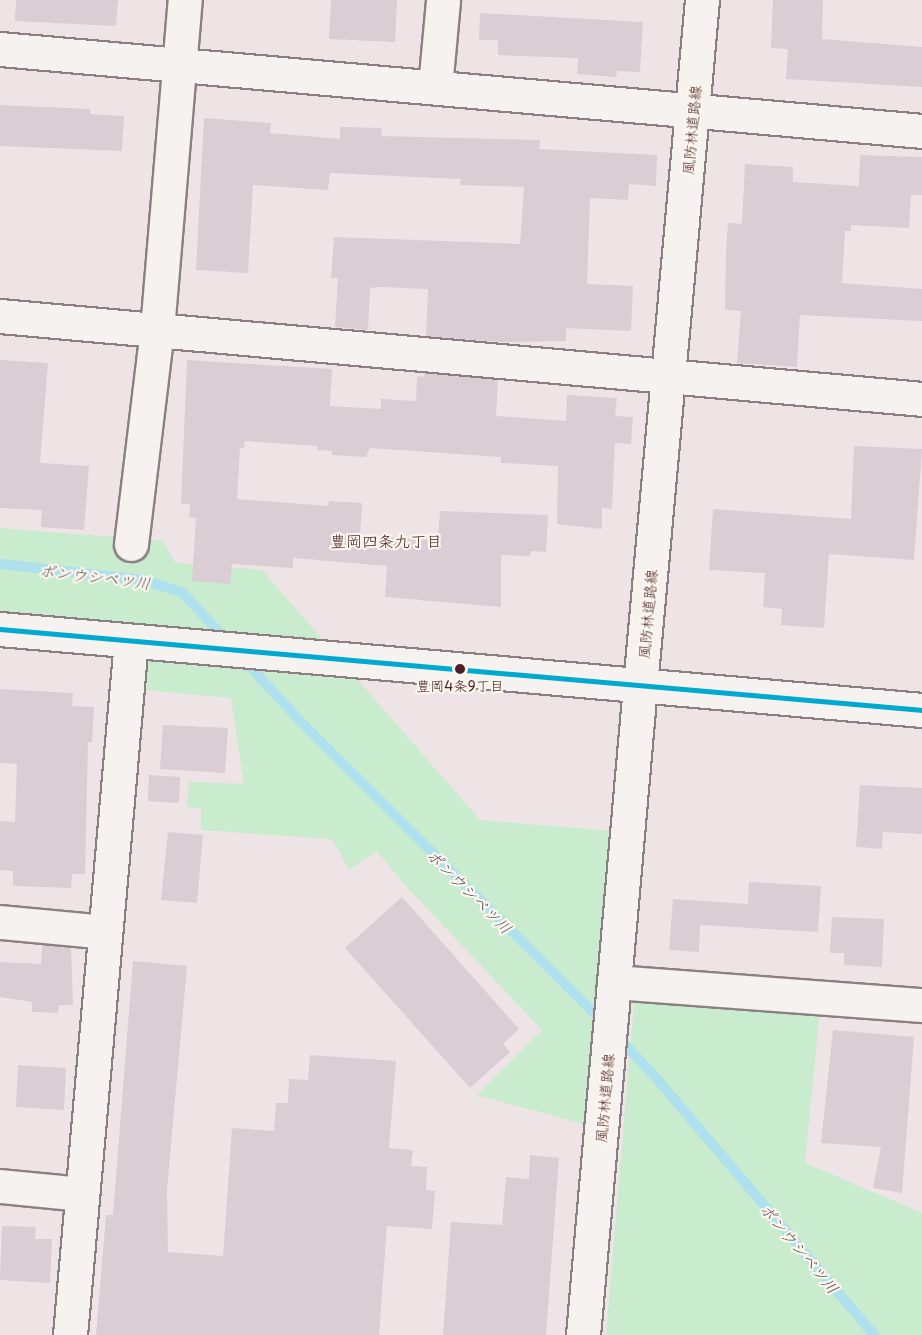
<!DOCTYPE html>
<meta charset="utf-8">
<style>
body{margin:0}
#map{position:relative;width:922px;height:1335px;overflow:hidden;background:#eee4e6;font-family:"Playpen Sans","Klee One",sans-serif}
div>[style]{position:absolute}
.green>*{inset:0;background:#c9ebce}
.stream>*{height:10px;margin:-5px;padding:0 5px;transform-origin:5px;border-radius:5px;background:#aee0ee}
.building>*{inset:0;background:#dbcdd4}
.roads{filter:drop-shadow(2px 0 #8c7f82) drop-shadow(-2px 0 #8c7f82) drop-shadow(0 2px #8c7f82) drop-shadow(0 -2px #8c7f82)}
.minor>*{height:33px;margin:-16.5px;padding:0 16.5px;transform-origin:16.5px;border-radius:16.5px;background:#f5f2ef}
.tertiary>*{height:33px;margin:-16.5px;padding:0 16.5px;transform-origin:16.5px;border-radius:16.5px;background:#f5f2ef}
.secondary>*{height:33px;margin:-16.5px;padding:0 16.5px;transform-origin:16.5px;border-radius:16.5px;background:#f5f2ef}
.bus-1>*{height:4.5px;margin:-2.25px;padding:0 2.25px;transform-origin:2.25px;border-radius:2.25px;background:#00a9ce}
.dots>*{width:16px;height:16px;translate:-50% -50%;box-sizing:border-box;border:3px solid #fbf7ec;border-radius:50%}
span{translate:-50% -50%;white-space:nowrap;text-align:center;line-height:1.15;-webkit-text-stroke:4.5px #fbf7ec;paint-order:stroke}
.bus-label{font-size:14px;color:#4a1f2b}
.street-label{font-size:15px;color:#4a1f2b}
.neighbourhood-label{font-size:16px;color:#4a1f2b}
.water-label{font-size:16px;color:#5c4f5d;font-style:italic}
</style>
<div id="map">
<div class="green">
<div style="clip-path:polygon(0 528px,163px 541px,175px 563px,262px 570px,480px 820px,613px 831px,587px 1125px,477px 1095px,542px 1030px,405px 885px,377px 851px,349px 870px,332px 839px,201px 830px,201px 808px,187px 807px,189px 782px,244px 784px,231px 698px,144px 690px,131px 641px,0 629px)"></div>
<div style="clip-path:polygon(635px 991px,820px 1009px,805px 1163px,922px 1213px,922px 1335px,606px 1335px)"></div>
</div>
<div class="stream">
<div style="left:0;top:564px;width:145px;rotate:6.3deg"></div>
<div style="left:144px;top:580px;width:40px;rotate:18deg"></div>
<div style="left:182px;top:592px;width:68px;rotate:47.4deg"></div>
<div style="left:242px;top:658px;width:87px;rotate:47.3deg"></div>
<div style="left:301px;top:722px;width:429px;rotate:44.8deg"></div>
<div style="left:616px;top:1035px;width:60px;rotate:47deg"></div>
<div style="left:657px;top:1079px;width:336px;rotate:49.7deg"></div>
</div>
<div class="building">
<div style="clip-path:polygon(16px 0,118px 0,116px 26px,15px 21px)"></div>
<div style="clip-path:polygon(331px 0,397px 0,395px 42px,329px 39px)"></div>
<div style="clip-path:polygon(773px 0,823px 0,822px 39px,922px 47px,922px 87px,786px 79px,788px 49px,771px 48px)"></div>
<div style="clip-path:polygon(480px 13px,643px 22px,640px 72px,617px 71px,616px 77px,577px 74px,578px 58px,498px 55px,498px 40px,479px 40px)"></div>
<div style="clip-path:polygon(0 105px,90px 109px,90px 114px,124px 116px,122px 151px,0 146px)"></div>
<div style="clip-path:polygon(204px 118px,271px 123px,270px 133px,340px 139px,340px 127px,382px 128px,381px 136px,540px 140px,539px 149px,657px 155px,656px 186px,629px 184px,628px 200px,590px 198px,587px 284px,633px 286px,631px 331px,566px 328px,566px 341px,500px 342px,426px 336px,428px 289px,379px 287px,370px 288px,368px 330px,335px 327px,338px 278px,331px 278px,334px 237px,520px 244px,524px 187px,460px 185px,461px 179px,330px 173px,328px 190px,253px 185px,248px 273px,196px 270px)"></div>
<div style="clip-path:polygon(860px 155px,922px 157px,922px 195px,911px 195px,909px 228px,851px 225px,851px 231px,845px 231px,842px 283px,922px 289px,922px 321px,800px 315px,797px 367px,737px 363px,741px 311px,725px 310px,726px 251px,728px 223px,742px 224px,745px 164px,793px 167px,793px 182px,859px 186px)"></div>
<div style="clip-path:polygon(0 360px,48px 363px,40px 463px,89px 466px,84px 530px,41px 527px,42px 510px,0 508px)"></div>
<div style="clip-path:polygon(187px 360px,332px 369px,330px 406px,381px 409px,381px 399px,416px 401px,417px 376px,424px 377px,424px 373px,498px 380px,496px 416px,566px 421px,567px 395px,617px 398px,615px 416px,633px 417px,631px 444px,615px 443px,612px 509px,602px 508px,602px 529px,557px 524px,558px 466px,501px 463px,501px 457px,370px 448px,366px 457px,332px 455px,332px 451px,317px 450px,317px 446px,245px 441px,244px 449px,240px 448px,237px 499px,328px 506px,329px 501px,362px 503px,360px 536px,438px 540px,440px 511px,548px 515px,546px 552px,531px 551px,530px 556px,501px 555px,501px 607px,385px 597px,387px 566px,293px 558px,293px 568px,232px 564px,230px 584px,192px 581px,196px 518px,189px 517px,190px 504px,181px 504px)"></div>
<div style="clip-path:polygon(854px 446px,922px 449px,914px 560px,829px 554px,824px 628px,781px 625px,782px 609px,763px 607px,765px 573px,709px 570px,713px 509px,851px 519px)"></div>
<div style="clip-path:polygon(0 689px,73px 693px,72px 706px,94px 707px,92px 742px,88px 742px,85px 874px,72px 874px,71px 888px,13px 886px,13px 871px,0 870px,0 821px,15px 822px,17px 764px,0 763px)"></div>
<div style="clip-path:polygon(163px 725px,228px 728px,225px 773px,160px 769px)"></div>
<div style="clip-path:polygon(149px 775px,180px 777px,179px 803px,148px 801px)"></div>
<div style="clip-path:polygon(860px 785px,922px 788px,922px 834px,883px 832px,882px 849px,856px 847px)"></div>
<div style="clip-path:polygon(168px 832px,203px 835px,197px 903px,161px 900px)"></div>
<div style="clip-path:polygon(749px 882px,821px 886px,818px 932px,700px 925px,699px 952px,669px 950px,673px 899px,748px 904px)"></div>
<div style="clip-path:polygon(402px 897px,519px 1029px,503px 1044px,510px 1052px,470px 1088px,345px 948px)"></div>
<div style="clip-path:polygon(832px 917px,884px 919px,882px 967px,844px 965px,844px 953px,830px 953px)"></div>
<div style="clip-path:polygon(42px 945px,71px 948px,73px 1005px,59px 1005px,58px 1013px,32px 1012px,32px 1002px,0 997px,0 962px,41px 964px)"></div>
<div style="clip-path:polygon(133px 961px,187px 966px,167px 1190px,168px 1252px,223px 1256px,232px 1128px,274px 1131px,276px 1103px,288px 1103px,289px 1079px,308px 1080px,310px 1055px,396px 1061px,389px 1148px,413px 1150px,411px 1166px,427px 1167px,426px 1190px,435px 1191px,432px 1229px,387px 1226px,379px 1335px,96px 1335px,106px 1215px,113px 1215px)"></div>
<div style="clip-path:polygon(833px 1030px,914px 1037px,902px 1193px,873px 1188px,881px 1147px,821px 1143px)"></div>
<div style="clip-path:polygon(18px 1065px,66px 1068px,64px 1110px,16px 1107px)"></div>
<div style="clip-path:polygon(530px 1155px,559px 1158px,546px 1335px,443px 1335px,451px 1222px,502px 1225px,506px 1177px,529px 1179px)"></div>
<div style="clip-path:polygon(2px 1226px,36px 1227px,35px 1239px,52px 1239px,50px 1283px,0 1280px)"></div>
</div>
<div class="roads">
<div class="minor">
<div style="left:0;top:49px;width:926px;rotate:5.08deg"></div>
<div style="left:435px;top:87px;width:87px;rotate:-84.7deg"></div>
<div style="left:0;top:316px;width:926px;rotate:5.14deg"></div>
<div style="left:131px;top:544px;width:216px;rotate:-83.1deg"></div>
<div style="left:157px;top:330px;width:331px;rotate:-85.2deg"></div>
<div style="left:0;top:922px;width:105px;rotate:5.4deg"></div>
<div style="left:614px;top:982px;width:309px;rotate:4.3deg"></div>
<div style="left:0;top:1186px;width:81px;rotate:5.6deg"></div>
<div style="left:70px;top:1335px;width:697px;rotate:-84.98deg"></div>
<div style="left:583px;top:1335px;width:651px;rotate:-84.98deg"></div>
</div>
<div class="tertiary">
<div style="left:640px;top:686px;width:689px;rotate:-84.84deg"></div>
</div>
<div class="secondary">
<div style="left:0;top:629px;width:926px;rotate:5.02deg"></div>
</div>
</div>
<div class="bus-1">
<div style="left:0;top:629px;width:926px;rotate:5.02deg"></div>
</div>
<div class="dots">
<div style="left:460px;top:669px;background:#4a1f2b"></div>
</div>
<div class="bus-label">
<span style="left:460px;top:686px">豊岡4条9丁目</span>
</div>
<div class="street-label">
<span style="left:691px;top:130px;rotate:-85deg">風防林道路線</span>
<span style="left:647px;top:614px;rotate:-85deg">風防林道路線</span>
<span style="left:604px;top:1098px;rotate:-85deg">風防林道路線</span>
</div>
<div class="neighbourhood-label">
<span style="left:386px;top:540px">豊岡四条九丁目</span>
</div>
<div class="water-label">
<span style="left:95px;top:576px;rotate:7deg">ポンウシベツ川</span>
<span style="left:470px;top:891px;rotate:45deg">ポンウシベツ川</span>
<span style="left:800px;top:1248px;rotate:50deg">ポンウシベツ川</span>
</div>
</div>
